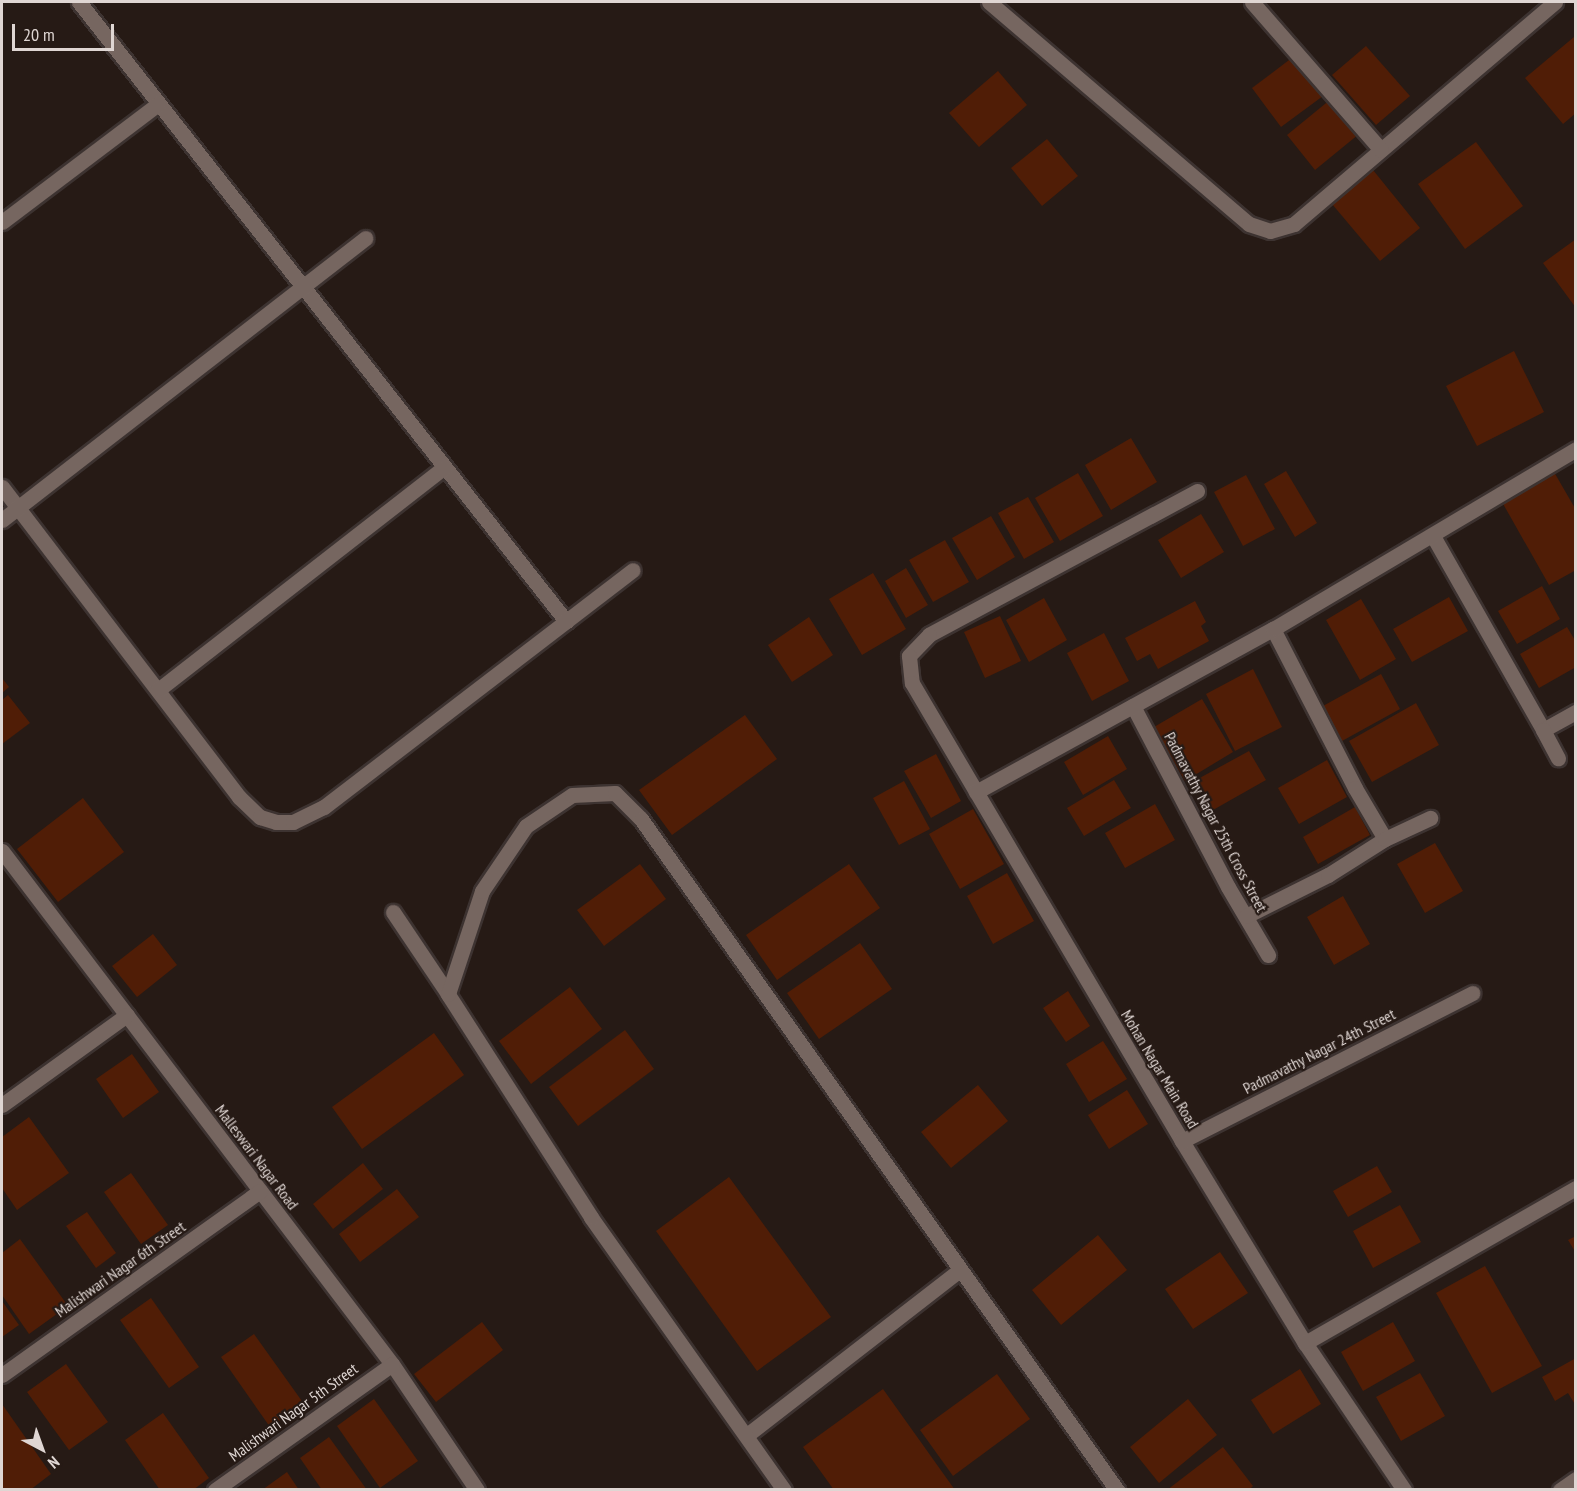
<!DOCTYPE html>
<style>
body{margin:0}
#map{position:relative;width:1577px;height:1491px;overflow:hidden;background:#261a15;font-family:"PT Sans Narrow",sans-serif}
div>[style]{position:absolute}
.building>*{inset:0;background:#501d06}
.roads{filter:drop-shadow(2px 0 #3d3331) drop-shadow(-2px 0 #3d3331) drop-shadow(0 2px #3d3331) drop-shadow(0 -2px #3d3331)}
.minor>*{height:15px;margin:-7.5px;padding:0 7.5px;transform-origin:7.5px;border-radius:7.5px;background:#766660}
span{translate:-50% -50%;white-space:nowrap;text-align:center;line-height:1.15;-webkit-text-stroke:4.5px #261a15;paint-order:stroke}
.street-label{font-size:16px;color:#dfd6d3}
.frame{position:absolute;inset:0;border:3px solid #dfd6d3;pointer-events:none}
.north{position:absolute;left:12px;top:1419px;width:60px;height:60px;-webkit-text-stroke:4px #261a15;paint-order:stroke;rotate:139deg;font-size:16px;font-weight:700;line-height:24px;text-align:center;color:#dfd6d3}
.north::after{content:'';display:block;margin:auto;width:21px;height:27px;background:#dfd6d3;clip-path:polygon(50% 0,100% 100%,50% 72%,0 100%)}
.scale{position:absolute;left:12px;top:24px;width:102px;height:27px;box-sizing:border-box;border:3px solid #dfd6d3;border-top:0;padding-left:8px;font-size:18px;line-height:21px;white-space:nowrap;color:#dfd6d3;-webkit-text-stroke:4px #261a15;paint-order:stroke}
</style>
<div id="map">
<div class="building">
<div style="clip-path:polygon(1574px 37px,1576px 113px,1563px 124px,1525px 78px)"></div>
<div style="clip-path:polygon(1366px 46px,1410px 96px,1376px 125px,1332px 75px)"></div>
<div style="clip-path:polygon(1293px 57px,1323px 96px,1281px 127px,1252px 88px)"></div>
<div style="clip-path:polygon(998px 71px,1027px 105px,979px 147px,949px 113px)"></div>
<div style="clip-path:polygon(1331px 99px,1359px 134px,1315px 170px,1287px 135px)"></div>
<div style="clip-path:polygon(1047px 139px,1078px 176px,1042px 206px,1011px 168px)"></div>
<div style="clip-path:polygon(1476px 142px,1523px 206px,1465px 249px,1418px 184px)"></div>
<div style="clip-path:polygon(1373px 170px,1420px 228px,1380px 261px,1332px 204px)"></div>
<div style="clip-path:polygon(1576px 239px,1576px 308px,1543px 263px)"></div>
<div style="clip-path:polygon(1514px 351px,1544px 412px,1477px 446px,1446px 386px)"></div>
<div style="clip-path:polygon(1131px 438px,1157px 482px,1111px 510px,1085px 465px)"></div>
<div style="clip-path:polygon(1286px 471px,1317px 523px,1295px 537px,1264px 484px)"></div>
<div style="clip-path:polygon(1554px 472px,1576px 510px,1576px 570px,1549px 585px,1502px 502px)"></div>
<div style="clip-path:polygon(1078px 473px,1103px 516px,1060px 541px,1035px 498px)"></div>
<div style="clip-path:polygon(1246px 475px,1275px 529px,1243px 546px,1214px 492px)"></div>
<div style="clip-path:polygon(1028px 497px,1054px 542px,1024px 559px,998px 513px)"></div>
<div style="clip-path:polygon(1201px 514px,1224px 552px,1181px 578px,1158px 540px)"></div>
<div style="clip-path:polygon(991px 516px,1015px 557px,977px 580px,952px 538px)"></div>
<div style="clip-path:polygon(945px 540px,969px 582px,933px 602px,909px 560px)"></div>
<div style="clip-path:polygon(906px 568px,928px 605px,906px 618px,885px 581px)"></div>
<div style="clip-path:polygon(873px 573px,906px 629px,862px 655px,829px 599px)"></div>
<div style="clip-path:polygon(1542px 586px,1560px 619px,1517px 644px,1498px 611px)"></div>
<div style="clip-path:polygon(1449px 597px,1468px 631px,1412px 662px,1393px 629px)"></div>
<div style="clip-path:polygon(1044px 598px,1067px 640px,1029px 662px,1006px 620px)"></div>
<div style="clip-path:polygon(1361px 599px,1396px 659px,1360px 680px,1326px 620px)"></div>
<div style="clip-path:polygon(1195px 601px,1206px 622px,1201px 626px,1209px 641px,1158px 669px,1150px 654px,1137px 661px,1125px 638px)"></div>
<div style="clip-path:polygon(1000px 616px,1021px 661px,985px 678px,964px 632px)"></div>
<div style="clip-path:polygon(809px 617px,833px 655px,792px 682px,768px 645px)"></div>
<div style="clip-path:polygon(1567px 627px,1576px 642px,1576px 667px,1539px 688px,1520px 654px)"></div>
<div style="clip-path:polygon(1104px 633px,1129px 681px,1092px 701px,1067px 653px)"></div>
<div style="clip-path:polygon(1253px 669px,1282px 727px,1235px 751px,1206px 694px)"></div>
<div style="clip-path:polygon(1381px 674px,1400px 709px,1342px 741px,1323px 706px)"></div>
<div style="clip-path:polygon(2px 678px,9px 687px,2px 693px)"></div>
<div style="clip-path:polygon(8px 695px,30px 723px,2px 744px,2px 700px)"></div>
<div style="clip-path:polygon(1202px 699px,1233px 752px,1185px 781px,1154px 727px)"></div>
<div style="clip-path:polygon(1416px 703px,1439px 745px,1372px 782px,1349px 741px)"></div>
<div style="clip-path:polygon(745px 715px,777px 759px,672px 835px,639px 790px)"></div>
<div style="clip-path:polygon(1108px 736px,1127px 769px,1083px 795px,1064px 762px)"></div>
<div style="clip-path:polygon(1249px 751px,1266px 780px,1213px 810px,1196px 780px)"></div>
<div style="clip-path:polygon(936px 754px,961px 801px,931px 818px,904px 771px)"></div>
<div style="clip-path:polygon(1327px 760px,1347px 797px,1299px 824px,1278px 788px)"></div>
<div style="clip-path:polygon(1114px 780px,1131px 808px,1084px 836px,1067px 808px)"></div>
<div style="clip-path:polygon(904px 781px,930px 829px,899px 845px,873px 798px)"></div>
<div style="clip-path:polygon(83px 798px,124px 852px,58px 902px,17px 849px)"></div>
<div style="clip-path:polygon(1155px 804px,1175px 840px,1125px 868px,1105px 833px)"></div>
<div style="clip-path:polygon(1355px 807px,1370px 835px,1318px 864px,1303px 837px)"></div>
<div style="clip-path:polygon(973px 809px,1004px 864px,960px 889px,929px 834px)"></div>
<div style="clip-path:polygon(1435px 843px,1463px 891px,1425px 913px,1397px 864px)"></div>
<div style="clip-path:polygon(640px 864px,666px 899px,604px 946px,577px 910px)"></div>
<div style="clip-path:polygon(849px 864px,880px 908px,777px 980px,746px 935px)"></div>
<div style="clip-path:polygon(1007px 873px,1034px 921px,993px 944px,967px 896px)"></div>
<div style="clip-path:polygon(1343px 896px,1370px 944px,1334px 965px,1307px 917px)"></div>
<div style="clip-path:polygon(153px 934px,177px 965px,137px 997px,112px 966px)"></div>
<div style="clip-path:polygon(860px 943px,892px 989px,819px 1039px,787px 993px)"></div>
<div style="clip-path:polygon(570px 987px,602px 1029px,531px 1084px,499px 1041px)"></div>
<div style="clip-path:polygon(1068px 991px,1090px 1026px,1066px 1042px,1043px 1008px)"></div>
<div style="clip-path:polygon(625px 1030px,654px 1069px,578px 1126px,549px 1087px)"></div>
<div style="clip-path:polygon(434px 1033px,464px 1075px,362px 1149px,332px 1107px)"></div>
<div style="clip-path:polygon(1103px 1041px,1127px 1079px,1089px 1102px,1066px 1064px)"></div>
<div style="clip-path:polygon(132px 1054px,159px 1092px,123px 1118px,96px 1079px)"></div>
<div style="clip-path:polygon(978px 1085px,1008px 1121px,951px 1168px,921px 1132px)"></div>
<div style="clip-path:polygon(1127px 1090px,1148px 1124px,1109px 1149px,1088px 1115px)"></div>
<div style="clip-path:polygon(29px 1117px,69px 1173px,17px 1210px,2px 1188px,2px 1137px)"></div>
<div style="clip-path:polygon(363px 1163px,383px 1189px,333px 1229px,313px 1204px)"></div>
<div style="clip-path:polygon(1377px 1166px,1392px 1192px,1348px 1217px,1333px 1191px)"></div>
<div style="clip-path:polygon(131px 1173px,168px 1225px,141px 1244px,104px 1192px)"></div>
<div style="clip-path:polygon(729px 1177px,831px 1317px,757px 1371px,656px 1231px)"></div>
<div style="clip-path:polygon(397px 1189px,419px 1217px,360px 1262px,339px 1234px)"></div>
<div style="clip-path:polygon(1400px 1205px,1421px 1242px,1373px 1268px,1353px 1231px)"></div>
<div style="clip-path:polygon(87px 1212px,116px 1253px,96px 1268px,66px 1226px)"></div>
<div style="clip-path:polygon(1098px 1235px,1127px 1270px,1061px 1325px,1032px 1290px)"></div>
<div style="clip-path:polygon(1576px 1236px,1576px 1253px,1568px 1240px)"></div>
<div style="clip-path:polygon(20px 1239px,68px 1306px,29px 1334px,2px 1295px,2px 1253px)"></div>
<div style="clip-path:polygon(1220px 1252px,1248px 1293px,1193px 1329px,1165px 1289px)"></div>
<div style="clip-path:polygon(1485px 1266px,1542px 1366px,1492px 1393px,1436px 1293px)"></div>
<div style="clip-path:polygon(151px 1298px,199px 1367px,169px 1388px,120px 1320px)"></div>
<div style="clip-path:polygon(2px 1301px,19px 1325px,2px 1337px)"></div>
<div style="clip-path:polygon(482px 1322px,503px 1350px,436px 1402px,414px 1374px)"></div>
<div style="clip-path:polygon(1393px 1322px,1415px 1361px,1363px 1391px,1341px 1352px)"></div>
<div style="clip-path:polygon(254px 1334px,304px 1404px,270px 1427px,221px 1357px)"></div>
<div style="clip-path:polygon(1576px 1358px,1576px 1406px,1568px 1393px,1555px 1401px,1542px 1377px)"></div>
<div style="clip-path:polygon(66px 1364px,108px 1422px,69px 1450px,27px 1392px)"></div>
<div style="clip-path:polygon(1300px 1369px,1321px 1404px,1273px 1434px,1251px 1400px)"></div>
<div style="clip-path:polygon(1420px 1373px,1445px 1416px,1401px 1441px,1376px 1397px)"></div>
<div style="clip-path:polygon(997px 1374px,1030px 1419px,953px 1476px,920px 1430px)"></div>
<div style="clip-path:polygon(883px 1389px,955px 1490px,834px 1490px,803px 1447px)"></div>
<div style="clip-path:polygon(374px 1399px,418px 1461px,380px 1488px,337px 1426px)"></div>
<div style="clip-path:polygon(1188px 1399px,1217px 1435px,1159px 1483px,1130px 1447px)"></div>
<div style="clip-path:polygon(2px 1404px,51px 1474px,30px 1490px,2px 1490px)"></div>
<div style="clip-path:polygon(163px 1413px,209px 1478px,193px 1490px,160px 1490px,125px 1440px)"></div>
<div style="clip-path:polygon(329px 1437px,367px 1490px,322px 1490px,300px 1458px)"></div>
<div style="clip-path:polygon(1223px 1447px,1253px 1486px,1249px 1490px,1167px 1490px)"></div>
<div style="clip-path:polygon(287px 1472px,299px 1490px,262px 1490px)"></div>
</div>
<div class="roads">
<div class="minor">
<div style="left:79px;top:2px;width:788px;rotate:51.81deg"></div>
<div style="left:989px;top:2px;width:342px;rotate:40.5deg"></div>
<div style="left:1249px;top:224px;width:22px;rotate:18deg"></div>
<div style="left:1270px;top:231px;width:25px;rotate:-16deg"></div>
<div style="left:1294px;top:224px;width:343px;rotate:-40.4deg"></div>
<div style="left:1252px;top:2px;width:196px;rotate:48.9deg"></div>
<div style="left:2px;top:222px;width:196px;rotate:-37.1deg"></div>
<div style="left:2px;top:487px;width:390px;rotate:52.6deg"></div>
<div style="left:239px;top:797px;width:29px;rotate:44deg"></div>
<div style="left:260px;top:817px;width:17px;rotate:17deg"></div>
<div style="left:276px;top:822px;width:17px"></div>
<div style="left:293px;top:822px;width:34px;rotate:-26deg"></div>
<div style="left:324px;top:807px;width:389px;rotate:-37.5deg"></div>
<div style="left:1197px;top:491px;width:304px;rotate:151.8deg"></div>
<div style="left:929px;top:635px;width:29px;rotate:134deg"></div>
<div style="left:909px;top:656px;width:27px;rotate:84deg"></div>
<div style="left:912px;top:683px;width:532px;rotate:59.48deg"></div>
<div style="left:1182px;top:1141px;width:237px;rotate:58.7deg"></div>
<div style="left:1305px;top:1343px;width:177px;rotate:56deg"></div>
<div style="left:2px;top:520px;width:460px;rotate:-37.8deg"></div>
<div style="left:1433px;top:536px;width:223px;rotate:60.4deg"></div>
<div style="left:1543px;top:730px;width:38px;rotate:-29deg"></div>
<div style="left:1273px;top:629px;width:179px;rotate:62.7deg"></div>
<div style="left:1355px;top:788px;width:59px;rotate:59.5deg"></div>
<div style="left:158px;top:690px;width:363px;rotate:-37.9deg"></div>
<div style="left:1133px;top:706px;width:204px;rotate:62.3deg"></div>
<div style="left:1228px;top:887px;width:79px;rotate:59.5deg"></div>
<div style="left:1543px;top:730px;width:32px;rotate:62deg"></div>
<div style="left:976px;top:792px;width:339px;rotate:-28.8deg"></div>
<div style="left:1273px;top:629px;width:352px;rotate:-30.7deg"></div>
<div style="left:2px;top:851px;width:644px;rotate:52.76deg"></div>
<div style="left:392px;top:1364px;width:152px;rotate:56deg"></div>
<div style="left:393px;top:912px;width:99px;rotate:56.1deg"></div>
<div style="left:1246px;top:916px;width:92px;rotate:-26.6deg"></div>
<div style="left:1328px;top:875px;width:67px;rotate:-32.3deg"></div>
<div style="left:1385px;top:839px;width:50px;rotate:-25deg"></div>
<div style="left:2px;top:1105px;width:154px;rotate:-35.8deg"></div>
<div style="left:1182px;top:1141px;width:326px;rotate:-27deg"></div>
<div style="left:1305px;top:1343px;width:312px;rotate:-29.8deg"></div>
<div style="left:2px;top:1375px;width:317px;rotate:-35.5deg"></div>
<div style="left:747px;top:1435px;width:269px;rotate:-37.8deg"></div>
<div style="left:215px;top:1490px;width:217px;rotate:-35.4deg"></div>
<div style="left:784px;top:1490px;width:334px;rotate:-125.3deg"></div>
<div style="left:591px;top:1217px;width:265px;rotate:-122.7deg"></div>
<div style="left:448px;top:994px;width:108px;rotate:-71.7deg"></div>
<div style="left:482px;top:891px;width:78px;rotate:-55.9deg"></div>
<div style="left:526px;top:826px;width:55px;rotate:-34deg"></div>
<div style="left:572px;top:795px;width:43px;rotate:-2.7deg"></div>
<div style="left:615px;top:793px;width:37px;rotate:45deg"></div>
<div style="left:641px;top:819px;width:823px;rotate:54.65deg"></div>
<div style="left:1560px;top:1490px;width:19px;rotate:-35deg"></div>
</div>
</div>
<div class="street-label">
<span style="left:1216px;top:822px;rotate:62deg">Padmavathy Nagar 25th Cross Street</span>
<span style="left:1319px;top:1051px;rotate:-27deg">Padmavathy Nagar 24th Street</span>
<span style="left:1160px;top:1069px;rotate:59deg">Mohan Nagar Main Road</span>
<span style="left:257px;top:1157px;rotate:53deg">Malleswari Nagar Road</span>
<span style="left:120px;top:1269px;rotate:-35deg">Malishwari Nagar 6th Street</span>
<span style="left:293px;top:1412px;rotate:-36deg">Malishwari Nagar 5th Street</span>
</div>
<div class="frame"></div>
<div class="north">N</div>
<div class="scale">20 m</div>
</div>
